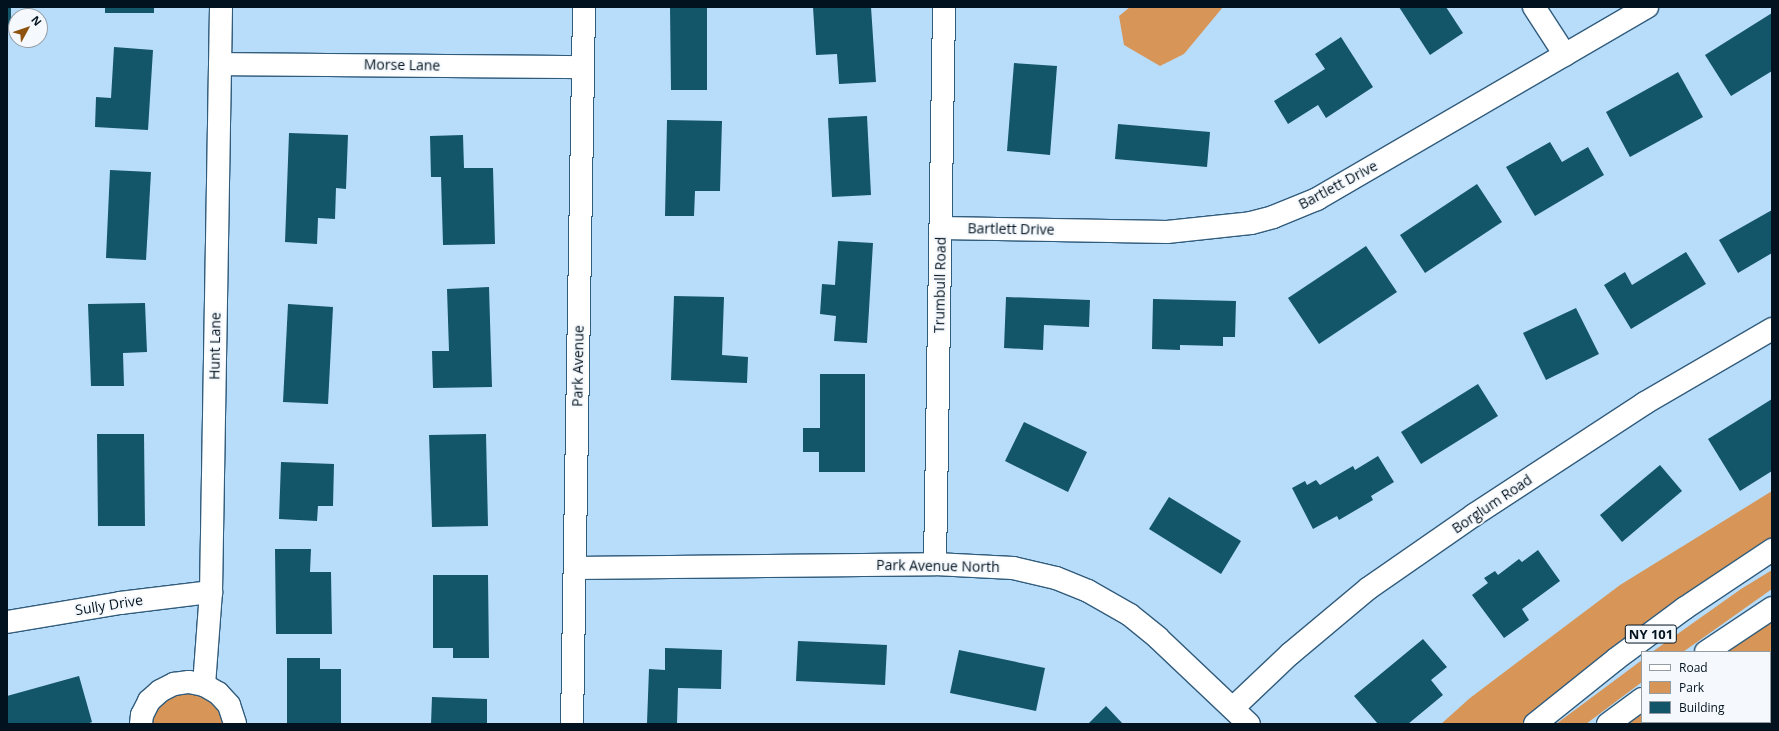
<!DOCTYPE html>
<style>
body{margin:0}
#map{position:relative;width:1779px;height:731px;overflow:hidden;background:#b8ddfb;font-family:"Open Sans",sans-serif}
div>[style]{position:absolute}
.green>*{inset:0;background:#d79658}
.building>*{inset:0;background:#135569}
.roads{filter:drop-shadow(1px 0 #325c7c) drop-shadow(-1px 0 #325c7c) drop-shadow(0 1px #325c7c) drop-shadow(0 -1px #325c7c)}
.minor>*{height:22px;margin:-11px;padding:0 11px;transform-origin:11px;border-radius:11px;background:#fff}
.major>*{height:22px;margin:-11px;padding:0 11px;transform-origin:11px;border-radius:11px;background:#fff}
span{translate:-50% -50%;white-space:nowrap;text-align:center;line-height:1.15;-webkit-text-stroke:4px #f5f9fd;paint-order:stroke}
.shield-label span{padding:1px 3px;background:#f5f9fd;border:1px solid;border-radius:3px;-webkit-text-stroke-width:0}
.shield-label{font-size:13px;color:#02121e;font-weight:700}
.street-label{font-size:14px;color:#02121e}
.frame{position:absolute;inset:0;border:8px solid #02121e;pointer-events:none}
.legend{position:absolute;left:1641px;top:651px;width:130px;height:72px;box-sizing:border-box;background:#f5f9fd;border:1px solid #949da4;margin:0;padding:5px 7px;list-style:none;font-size:12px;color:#02121e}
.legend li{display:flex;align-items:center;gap:8px;height:20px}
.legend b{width:20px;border:1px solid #949da4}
.north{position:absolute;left:8px;top:8px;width:40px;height:40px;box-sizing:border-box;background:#f5f9fd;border:1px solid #949da4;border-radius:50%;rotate:50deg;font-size:11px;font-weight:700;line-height:16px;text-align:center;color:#02121e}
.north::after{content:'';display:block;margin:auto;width:14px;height:18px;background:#8e530f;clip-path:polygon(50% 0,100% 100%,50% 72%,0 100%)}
</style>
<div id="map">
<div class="green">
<div style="clip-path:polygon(1130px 7px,1223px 7px,1184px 54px,1160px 66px,1124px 45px,1119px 16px)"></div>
<div style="clip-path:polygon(1772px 491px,1772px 543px,1527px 724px,1441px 724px,1470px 698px,1620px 585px)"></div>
<div style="clip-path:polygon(1772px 570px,1772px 589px,1683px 652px,1652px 652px,1741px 589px)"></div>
<div style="clip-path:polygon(1772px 613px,1772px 724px,1616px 724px,1642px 705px,1642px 722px,1770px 722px,1770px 652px,1715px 652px)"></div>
<div style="clip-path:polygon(1642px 660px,1642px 682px,1586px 724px,1556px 724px)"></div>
<div style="clip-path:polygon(204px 685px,235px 724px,141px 724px,149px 701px)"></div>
</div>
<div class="building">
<div style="clip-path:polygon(7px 7px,11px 7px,11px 27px,7px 27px)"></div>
<div style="clip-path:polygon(105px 7px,154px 7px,154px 13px,105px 13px)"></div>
<div style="clip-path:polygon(670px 7px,707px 7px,707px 90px,671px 90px)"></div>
<div style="clip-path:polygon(813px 7px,871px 7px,876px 82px,839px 84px,837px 54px,816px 55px)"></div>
<div style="clip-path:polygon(1399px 7px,1446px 7px,1463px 33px,1430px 55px)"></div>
<div style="clip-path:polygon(1772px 13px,1772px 71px,1731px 96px,1705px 55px)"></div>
<div style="clip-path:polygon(1341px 37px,1373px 87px,1326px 118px,1318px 105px,1288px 124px,1274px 101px,1325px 69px,1315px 54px)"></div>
<div style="clip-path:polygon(114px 47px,153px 50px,148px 130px,95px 127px,96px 97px,111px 98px)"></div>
<div style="clip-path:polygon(1014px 63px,1057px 66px,1050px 155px,1007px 151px)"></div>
<div style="clip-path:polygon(1678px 72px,1703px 117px,1630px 157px,1606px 112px)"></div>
<div style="clip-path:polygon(867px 116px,871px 195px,832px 197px,828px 118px)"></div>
<div style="clip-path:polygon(667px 120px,722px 121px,720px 191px,695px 191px,694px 216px,665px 216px)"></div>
<div style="clip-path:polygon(1118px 124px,1210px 132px,1207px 167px,1115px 159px)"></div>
<div style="clip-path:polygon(289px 133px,348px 135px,346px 189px,336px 188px,335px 219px,318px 218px,317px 244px,285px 242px)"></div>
<div style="clip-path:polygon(463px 135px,464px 168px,493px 168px,495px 244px,443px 245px,441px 177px,431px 177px,430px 136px)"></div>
<div style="clip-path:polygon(1550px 142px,1562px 162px,1588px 147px,1604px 175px,1535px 216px,1506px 167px)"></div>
<div style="clip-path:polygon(110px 170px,151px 172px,146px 260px,106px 258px)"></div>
<div style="clip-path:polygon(1477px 184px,1502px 222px,1425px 273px,1400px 235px)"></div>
<div style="clip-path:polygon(1772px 210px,1772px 253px,1738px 273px,1719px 240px)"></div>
<div style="clip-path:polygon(838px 241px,873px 243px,867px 343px,834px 341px,836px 316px,820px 314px,822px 284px,835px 285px)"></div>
<div style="clip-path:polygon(1366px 246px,1397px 292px,1319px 344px,1288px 298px)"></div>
<div style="clip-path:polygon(1686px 252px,1706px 284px,1631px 329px,1604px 285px,1625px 272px,1632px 285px)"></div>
<div style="clip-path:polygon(489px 287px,492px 387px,433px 388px,432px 351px,449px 351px,447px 289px)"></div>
<div style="clip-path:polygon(674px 296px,724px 297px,722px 355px,748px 357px,747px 383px,671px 380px)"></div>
<div style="clip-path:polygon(1006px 297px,1090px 300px,1089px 327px,1044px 325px,1043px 350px,1004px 348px)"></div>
<div style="clip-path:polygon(1153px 299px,1236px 301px,1235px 337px,1223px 337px,1223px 346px,1180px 345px,1180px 350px,1152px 349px)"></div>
<div style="clip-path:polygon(145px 303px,147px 352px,123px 353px,124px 386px,91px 386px,88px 304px)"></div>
<div style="clip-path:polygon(288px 304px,333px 307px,328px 404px,283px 402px)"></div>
<div style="clip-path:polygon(1576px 308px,1599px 354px,1546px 380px,1523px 333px)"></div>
<div style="clip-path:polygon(820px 374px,865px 374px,865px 472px,819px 472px,819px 452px,803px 452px,803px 428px,820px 428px)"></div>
<div style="clip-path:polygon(1478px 384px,1498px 416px,1421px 464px,1401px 432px)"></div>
<div style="clip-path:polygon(1772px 399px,1772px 471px,1740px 491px,1708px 439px)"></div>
<div style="clip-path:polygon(1024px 422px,1087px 452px,1068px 492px,1005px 461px)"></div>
<div style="clip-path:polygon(97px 434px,144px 434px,145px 526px,98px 526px)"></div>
<div style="clip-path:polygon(486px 434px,488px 526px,432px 527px,429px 435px)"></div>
<div style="clip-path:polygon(1378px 456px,1394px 482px,1371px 496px,1373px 500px,1339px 520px,1337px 516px,1313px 529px,1292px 488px,1305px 481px,1307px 485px,1316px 480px,1320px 485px,1353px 466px,1355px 470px)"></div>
<div style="clip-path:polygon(281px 462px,334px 464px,333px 506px,318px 506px,317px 521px,279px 519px)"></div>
<div style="clip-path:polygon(1660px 465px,1682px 491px,1622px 542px,1600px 515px)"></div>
<div style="clip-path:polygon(1169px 497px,1241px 541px,1221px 574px,1149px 529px)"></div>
<div style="clip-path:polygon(275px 549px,311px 549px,310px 572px,331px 572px,332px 634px,276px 634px)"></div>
<div style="clip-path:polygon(1538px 550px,1560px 581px,1522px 609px,1529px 620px,1504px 638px,1472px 595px,1488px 583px,1484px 578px,1495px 571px,1498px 575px,1519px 559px,1522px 562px)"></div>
<div style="clip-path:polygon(433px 575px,488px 575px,489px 658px,453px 658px,453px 648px,433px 648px)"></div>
<div style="clip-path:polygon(1423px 639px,1447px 667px,1431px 680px,1443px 695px,1408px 724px,1378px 724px,1354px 696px)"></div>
<div style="clip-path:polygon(798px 641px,887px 645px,885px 685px,796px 681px)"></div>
<div style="clip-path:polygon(665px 648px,722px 650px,721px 689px,678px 688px,677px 724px,647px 723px,649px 669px,665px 670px)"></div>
<div style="clip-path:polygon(959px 650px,1045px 668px,1036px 711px,950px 693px)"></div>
<div style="clip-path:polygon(287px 658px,320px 658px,320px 669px,341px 669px,341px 724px,287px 724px)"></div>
<div style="clip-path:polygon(79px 676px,92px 722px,87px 724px,7px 724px,7px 696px)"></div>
<div style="clip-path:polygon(432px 697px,487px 699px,487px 724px,431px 724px)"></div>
<div style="clip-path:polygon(1106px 706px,1123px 724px,1088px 724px)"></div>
</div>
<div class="roads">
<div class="minor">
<div style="left:1534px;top:7px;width:57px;rotate:57.1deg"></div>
<div style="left:220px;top:64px;width:363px;rotate:0.5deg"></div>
<div style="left:941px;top:228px;width:226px;rotate:1deg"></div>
<div style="left:1167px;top:232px;width:84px;rotate:-6.1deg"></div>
<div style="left:1251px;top:223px;width:23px;rotate:-15deg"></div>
<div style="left:1273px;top:217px;width:48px;rotate:-22.2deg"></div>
<div style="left:1317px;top:199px;width:382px;rotate:-30.2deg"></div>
<div style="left:935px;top:564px;width:557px;rotate:-89.07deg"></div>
<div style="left:575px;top:568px;width:360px;rotate:-0.6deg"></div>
<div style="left:935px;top:564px;width:78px;rotate:2.9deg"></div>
<div style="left:1013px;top:568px;width:44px;rotate:13.1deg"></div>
<div style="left:1056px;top:578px;width:35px;rotate:22deg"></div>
<div style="left:1088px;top:591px;width:48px;rotate:29.7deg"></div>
<div style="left:1130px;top:615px;width:36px;rotate:39deg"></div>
<div style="left:1158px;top:638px;width:125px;rotate:43.4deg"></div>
<div style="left:7px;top:622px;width:115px;rotate:-9.5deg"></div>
<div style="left:120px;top:603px;width:92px;rotate:-6.9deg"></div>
<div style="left:204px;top:685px;width:93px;rotate:-85.7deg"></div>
<div style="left:211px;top:592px;width:585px;rotate:-89.02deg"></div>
<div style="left:1233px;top:708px;width:79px;rotate:-43.5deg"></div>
<div style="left:1290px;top:654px;width:103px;rotate:-39.9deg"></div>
<div style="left:1369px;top:588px;width:128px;rotate:-34.8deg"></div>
<div style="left:1474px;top:515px;width:204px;rotate:-33.2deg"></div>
<div style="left:1645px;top:403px;width:147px;rotate:-30.2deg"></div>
<div style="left:141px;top:724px;width:9px;rotate:-84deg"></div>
<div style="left:142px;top:715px;width:16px;rotate:-63deg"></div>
<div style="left:149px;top:701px;width:15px;rotate:-42deg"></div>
<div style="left:160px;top:691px;width:16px;rotate:-27deg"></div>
<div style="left:174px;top:684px;width:15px;rotate:-8deg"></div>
<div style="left:189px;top:682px;width:15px;rotate:11deg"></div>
<div style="left:204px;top:685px;width:16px;rotate:30deg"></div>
<div style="left:218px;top:693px;width:16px;rotate:47deg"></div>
<div style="left:229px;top:705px;width:20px;rotate:72deg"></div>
<div style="left:572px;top:724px;width:717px;rotate:-89.04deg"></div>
</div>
<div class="major">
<div style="left:1706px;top:652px;width:79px;rotate:-33.7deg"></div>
<div style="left:1535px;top:724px;width:104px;rotate:-38.7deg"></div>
<div style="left:1616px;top:659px;width:86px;rotate:-36.5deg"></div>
<div style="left:1685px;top:608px;width:105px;rotate:-33.7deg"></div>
<div style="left:1608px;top:724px;width:42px;rotate:-36.3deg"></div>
</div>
</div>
<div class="shield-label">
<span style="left:1651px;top:634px">NY 101</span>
</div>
<div class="street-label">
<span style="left:402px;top:65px;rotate:1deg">Morse Lane</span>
<span style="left:1338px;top:185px;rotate:-28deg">Bartlett Drive</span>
<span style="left:1011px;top:229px;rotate:1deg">Bartlett Drive</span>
<span style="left:940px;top:285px;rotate:-89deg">Trumbull Road</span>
<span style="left:215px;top:346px;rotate:-89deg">Hunt Lane</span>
<span style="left:578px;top:366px;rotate:-89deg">Park Avenue</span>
<span style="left:1492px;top:504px;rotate:-34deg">Borglum Road</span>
<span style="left:938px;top:566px;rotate:1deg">Park Avenue North</span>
<span style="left:109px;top:605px;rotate:-9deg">Sully Drive</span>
</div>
<div class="frame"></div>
<ul class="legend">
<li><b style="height:5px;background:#fff"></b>Road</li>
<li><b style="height:11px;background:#d79658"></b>Park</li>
<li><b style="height:11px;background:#135569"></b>Building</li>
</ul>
<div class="north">N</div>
</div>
